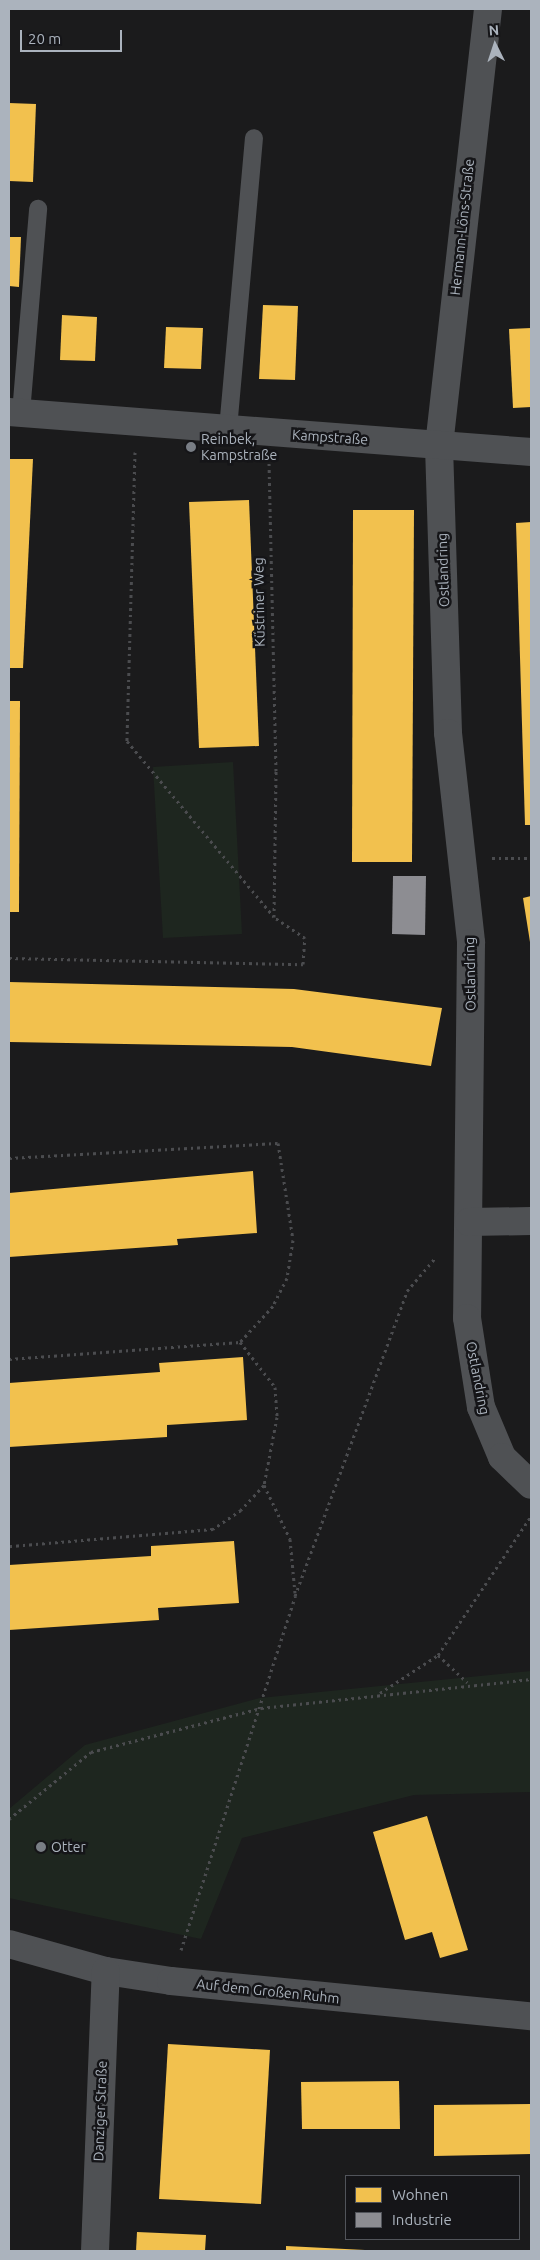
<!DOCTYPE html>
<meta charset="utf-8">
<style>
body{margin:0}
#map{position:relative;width:540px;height:2260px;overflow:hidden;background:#1b1b1c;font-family:Ubuntu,sans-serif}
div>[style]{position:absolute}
.green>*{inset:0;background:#1e261f}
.homes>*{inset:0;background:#f2c14e}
.industry>*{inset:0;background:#8d8d92}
.path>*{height:3px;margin-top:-1.5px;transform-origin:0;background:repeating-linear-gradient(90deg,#4b4c4f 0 2.5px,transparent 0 6.5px)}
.lane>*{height:18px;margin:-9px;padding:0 9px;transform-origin:9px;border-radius:9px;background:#4f5154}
.street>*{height:28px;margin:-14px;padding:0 14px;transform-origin:14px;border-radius:14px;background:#4f5154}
.dots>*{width:14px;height:14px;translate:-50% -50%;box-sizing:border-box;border:2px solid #151518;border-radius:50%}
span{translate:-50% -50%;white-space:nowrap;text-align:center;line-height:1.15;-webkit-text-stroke:5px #151518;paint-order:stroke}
.street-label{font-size:14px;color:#abb3bd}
.poi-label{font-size:14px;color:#abb3bd}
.left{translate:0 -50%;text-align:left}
.frame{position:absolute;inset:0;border:10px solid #abb3bd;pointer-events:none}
.legend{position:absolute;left:345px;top:2175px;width:175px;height:65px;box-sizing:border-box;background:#151518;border:1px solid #51545a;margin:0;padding:6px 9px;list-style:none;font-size:15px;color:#abb3bd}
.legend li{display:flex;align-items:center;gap:10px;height:25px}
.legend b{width:25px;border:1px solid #51545a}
.north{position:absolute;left:470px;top:20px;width:50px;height:50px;-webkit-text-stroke:4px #151518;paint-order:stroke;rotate:356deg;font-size:14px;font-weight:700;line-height:20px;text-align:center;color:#abb3bd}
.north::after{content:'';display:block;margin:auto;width:18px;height:22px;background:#abb3bd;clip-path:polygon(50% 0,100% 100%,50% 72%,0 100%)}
.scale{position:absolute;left:20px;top:30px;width:102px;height:22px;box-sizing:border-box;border:2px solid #abb3bd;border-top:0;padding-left:6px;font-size:15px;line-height:18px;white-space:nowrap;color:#abb3bd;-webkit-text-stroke:4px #151518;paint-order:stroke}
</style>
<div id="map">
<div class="green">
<div style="clip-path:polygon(233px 762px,242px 934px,163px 938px,153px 767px)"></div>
<div style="clip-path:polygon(531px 1671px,531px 1792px,414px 1795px,242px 1838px,201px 1939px,9px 1898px,9px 1809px,85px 1745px,260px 1698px)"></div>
</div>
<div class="homes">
<div style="clip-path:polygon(9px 103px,36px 104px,33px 182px,9px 181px)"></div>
<div style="clip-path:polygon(9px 237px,21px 237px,19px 287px,9px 286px)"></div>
<div style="clip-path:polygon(263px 305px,298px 306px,295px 380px,259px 379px)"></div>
<div style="clip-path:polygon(62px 315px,97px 317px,95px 361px,60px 360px)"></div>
<div style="clip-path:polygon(166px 327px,203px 328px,201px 369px,164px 368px)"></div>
<div style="clip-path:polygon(531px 328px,531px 407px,513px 408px,509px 329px)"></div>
<div style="clip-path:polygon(9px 459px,33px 459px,23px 668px,9px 668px)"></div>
<div style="clip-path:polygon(249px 500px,259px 746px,199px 748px,189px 502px)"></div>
<div style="clip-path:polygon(353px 510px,414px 510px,412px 862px,352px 862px)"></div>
<div style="clip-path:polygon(531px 522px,531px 825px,525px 825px,516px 523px)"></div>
<div style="clip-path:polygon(9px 701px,20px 701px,19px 912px,9px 912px)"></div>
<div style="clip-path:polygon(531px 896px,531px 942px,530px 942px,523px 898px)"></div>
<div style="clip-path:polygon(9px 982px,294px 989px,442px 1008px,431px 1066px,292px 1047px,9px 1042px)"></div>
<div style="clip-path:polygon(253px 1171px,257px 1233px,177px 1239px,178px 1245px,9px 1257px,9px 1193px)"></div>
<div style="clip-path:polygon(243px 1357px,247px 1420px,167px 1425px,167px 1437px,9px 1447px,9px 1383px,160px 1372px,159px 1363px)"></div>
<div style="clip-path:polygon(234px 1541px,239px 1603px,158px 1608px,159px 1620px,9px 1630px,9px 1565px,151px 1556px,151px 1546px)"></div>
<div style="clip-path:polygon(427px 1816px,468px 1950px,440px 1958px,432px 1932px,405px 1940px,373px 1832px)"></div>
<div style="clip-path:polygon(168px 2044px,270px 2050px,261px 2204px,159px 2199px)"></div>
<div style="clip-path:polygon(399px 2081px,400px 2129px,302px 2129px,301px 2082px)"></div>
<div style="clip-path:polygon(531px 2104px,531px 2154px,434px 2156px,434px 2105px)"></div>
<div style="clip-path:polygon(137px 2232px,206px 2235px,205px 2251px,136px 2251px)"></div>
<div style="clip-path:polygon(286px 2246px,365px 2250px,365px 2251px,286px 2251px)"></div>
</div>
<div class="industry">
<div style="clip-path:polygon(393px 876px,426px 876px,425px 935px,392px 934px)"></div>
</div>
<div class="path">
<div style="left:135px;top:452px;width:289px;rotate:91.6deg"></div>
<div style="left:127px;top:741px;width:229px;rotate:50.1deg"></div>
<div style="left:492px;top:858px;width:39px"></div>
<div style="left:9px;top:958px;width:294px;rotate:1.2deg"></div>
<div style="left:303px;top:964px;width:26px;rotate:-86deg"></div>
<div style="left:305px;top:938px;width:37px;rotate:-146deg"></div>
<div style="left:274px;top:917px;width:146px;rotate:-89.2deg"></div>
<div style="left:276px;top:771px;width:308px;rotate:-91.3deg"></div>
<div style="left:9px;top:1158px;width:269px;rotate:-3.2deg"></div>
<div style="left:278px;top:1143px;width:98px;rotate:81.2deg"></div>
<div style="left:293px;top:1240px;width:38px;rotate:99deg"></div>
<div style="left:287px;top:1278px;width:31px;rotate:117deg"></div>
<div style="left:273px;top:1306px;width:49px;rotate:132.5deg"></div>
<div style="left:9px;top:1359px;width:232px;rotate:-4.2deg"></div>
<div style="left:240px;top:1342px;width:57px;rotate:52.1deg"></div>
<div style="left:275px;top:1387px;width:30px;rotate:86deg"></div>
<div style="left:277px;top:1417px;width:69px;rotate:100.8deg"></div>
<div style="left:264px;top:1485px;width:34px;rotate:133deg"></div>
<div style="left:241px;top:1510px;width:34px;rotate:146deg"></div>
<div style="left:213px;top:1529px;width:205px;rotate:175.2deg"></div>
<div style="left:264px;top:1485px;width:60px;rotate:64.3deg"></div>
<div style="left:290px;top:1539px;width:54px;rotate:84.7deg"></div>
<div style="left:438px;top:1655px;width:40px;rotate:43deg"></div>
<div style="left:380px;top:1693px;width:69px;rotate:-33.2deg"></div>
<div style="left:438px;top:1655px;width:167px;rotate:-56.2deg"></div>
<div style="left:9px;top:1819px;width:106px;rotate:-39.3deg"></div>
<div style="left:91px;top:1752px;width:176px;rotate:-14.5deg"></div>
<div style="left:261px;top:1708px;width:272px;rotate:-6.1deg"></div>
<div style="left:181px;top:1950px;width:372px;rotate:-72.1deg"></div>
<div style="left:295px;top:1596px;width:325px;rotate:-69.8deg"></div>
<div style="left:407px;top:1291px;width:45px;rotate:-49.5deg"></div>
</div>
<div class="lane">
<div style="left:21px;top:413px;width:205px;rotate:-85.2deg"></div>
<div style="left:228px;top:429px;width:292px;rotate:-84.9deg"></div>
</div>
<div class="street">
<div style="left:488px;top:9px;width:440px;rotate:96.4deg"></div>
<div style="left:439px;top:446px;width:287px;rotate:88.2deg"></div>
<div style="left:448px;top:733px;width:211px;rotate:83.7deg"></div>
<div style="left:471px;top:943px;width:375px;rotate:90.6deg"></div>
<div style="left:467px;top:1318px;width:90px;rotate:81.1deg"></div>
<div style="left:481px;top:1407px;width:54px;rotate:67.2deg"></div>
<div style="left:502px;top:1457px;width:40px;rotate:44deg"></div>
<div style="left:9px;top:412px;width:524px;rotate:4.38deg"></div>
<div style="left:469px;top:1222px;width:62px;rotate:-0.9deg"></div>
<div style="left:9px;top:1944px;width:101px;rotate:15.6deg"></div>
<div style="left:106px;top:1971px;width:66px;rotate:8.7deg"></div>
<div style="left:171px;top:1981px;width:362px;rotate:5.6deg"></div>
<div style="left:95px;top:2251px;width:280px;rotate:-87.8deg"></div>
</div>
<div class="dots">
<div style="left:191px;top:447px;background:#797e85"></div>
<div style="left:41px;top:1847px;background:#797e85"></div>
</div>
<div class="street-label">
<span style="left:462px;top:227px;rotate:-84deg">Hermann-Löns-Straße</span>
<span style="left:330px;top:437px;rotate:4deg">Kampstraße</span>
<span style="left:443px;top:570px;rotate:-92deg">Ostlandring</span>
<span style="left:259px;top:602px;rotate:-91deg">Küstriner Weg</span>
<span style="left:470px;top:974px;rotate:-91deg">Ostlandring</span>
<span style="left:478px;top:1378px;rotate:79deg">Ostlandring</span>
<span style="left:268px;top:1991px;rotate:6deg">Auf dem Großen Ruhm</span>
<span style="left:100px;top:2111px;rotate:-88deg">Danziger Straße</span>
</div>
<div class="poi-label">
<span class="left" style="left:201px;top:447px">Reinbek,<br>Kampstraße</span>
<span class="left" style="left:51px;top:1847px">Otter</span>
</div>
<div class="frame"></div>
<ul class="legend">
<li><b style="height:14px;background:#f2c14e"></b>Wohnen</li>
<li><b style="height:14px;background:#8d8d92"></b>Industrie</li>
</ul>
<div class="north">N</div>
<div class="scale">20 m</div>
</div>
